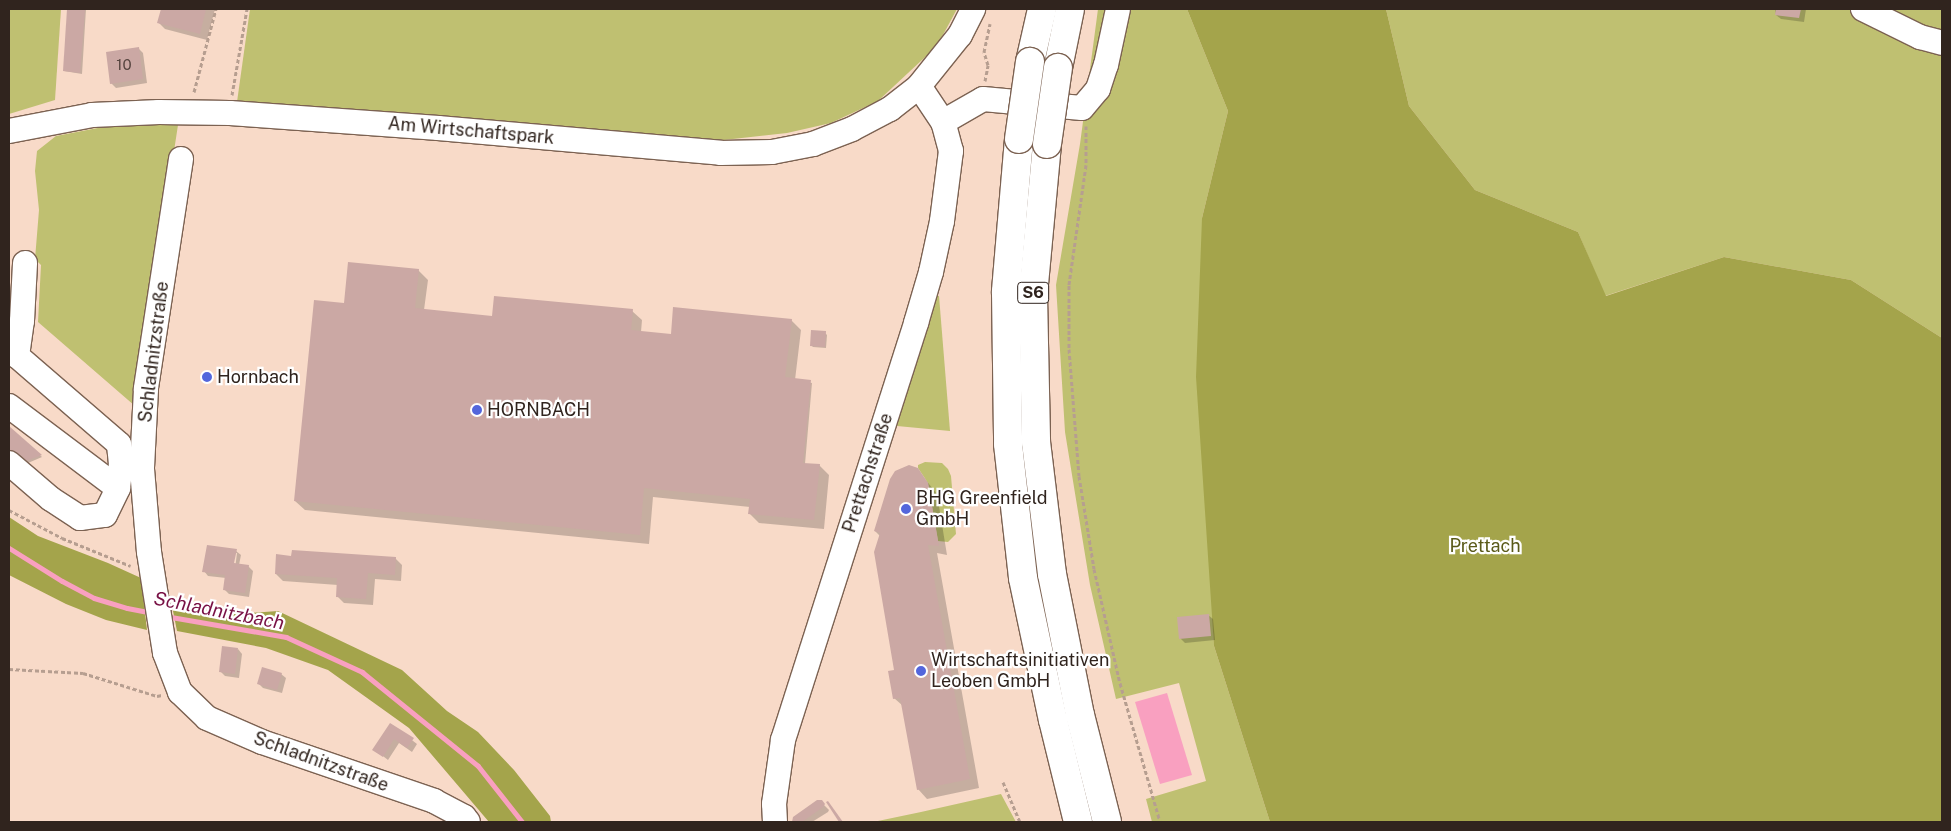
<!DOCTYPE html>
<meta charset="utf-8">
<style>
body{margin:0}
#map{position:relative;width:1951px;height:831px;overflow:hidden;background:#f8dac8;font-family:"Public Sans",sans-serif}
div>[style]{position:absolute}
.green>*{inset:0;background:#bfc071}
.forest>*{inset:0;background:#a4a44b}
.water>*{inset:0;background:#f9a0c0}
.shadow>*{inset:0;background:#0003}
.stream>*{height:5px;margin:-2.5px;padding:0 2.5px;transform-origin:2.5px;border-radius:2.5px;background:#f9a0c0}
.building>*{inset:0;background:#cba8a4}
.path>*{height:3px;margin-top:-1.5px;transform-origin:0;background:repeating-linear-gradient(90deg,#b69e90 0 4px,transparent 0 6.5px)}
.roads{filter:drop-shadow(1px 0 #7c6252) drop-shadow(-1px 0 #7c6252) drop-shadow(0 1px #7c6252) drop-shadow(0 -1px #7c6252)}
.minor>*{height:24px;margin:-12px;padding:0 12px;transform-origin:12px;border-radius:12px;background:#fff}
.highway>*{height:28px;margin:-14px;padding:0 14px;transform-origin:14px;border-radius:14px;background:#fff}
.bridges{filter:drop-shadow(1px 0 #7c6252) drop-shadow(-1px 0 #7c6252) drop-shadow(0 1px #7c6252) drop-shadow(0 -1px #7c6252)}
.highway-bridge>*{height:28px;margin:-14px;padding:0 14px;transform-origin:14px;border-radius:14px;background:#fff}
.dots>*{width:14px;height:14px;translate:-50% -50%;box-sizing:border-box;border:2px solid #fff;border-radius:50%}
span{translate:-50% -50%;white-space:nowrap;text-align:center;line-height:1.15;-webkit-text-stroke:4.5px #fff;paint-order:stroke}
.number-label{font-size:15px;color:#574540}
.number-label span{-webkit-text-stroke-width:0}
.shield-label span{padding:1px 4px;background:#fff;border:1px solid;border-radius:4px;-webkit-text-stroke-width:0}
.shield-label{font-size:16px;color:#30241e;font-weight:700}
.street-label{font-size:18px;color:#30241e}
.poi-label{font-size:18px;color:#30241e}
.left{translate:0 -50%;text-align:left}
.park-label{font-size:18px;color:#5a5a19}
.water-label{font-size:19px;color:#781145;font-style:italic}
.frame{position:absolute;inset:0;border:10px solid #30241e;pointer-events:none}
</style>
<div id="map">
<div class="green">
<div style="clip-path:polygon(9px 9px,61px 9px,55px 100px,9px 114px)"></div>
<div style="clip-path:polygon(250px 9px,957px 9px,937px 46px,878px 101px,831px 123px,787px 133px,724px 140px,237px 102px)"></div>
<div style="clip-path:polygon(1098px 9px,1187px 9px,1228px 111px,1202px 218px,1214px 646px,1270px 822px,1152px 822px,1146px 799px,1206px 781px,1179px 683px,1116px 699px,1090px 585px,1065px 432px,1056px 285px,1080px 144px)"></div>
<div style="clip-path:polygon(1386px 9px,1942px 9px,1942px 338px,1851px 280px,1724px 257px,1605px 296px,1578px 232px,1475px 190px,1409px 106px)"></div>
<div style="clip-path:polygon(129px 122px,178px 125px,135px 406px,38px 322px,41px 265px,35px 259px,39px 210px,35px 171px,37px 151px,56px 136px)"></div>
<div style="clip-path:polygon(934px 295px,939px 296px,950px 431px,897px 426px)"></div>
<div style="clip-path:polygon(925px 462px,942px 463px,948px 469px,951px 476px,956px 534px,948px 542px,938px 541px,928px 483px,918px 468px,918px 465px)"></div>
<div style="clip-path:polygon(1001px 794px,1016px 822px,873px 822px,921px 812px)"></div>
</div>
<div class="forest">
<div style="clip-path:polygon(1187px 9px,1386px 9px,1409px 106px,1475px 190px,1578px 232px,1606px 296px,1724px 257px,1851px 280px,1942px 338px,1942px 822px,1270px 822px,1214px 646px,1196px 377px,1202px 218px,1228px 111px)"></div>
<div style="clip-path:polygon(9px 517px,38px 536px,108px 563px,141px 578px,147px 630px,106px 620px,66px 604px,9px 575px)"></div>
<div style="clip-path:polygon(172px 606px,235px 614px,278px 611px,402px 670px,447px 711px,478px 732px,514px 770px,550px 816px,551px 822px,489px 822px,409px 728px,328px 670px,266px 648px,177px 631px)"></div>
</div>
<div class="water">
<div style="clip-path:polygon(1167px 693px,1192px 775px,1160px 784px,1135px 702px)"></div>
</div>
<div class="shadow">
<div style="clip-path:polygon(68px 9px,86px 9px,82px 74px,64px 71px)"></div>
<div style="clip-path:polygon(162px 9px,215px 9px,207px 40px,165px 29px,158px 22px)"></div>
<div style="clip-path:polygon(1775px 9px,1806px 9px,1804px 22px,1781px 19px,1776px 15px)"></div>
<div style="clip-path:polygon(138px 48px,143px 53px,147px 83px,116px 88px,111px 83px)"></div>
<div style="clip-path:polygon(418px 270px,428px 280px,424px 310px,493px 317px,632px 311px,642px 320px,641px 332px,672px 335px,791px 320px,801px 330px,795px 380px,812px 383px,805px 464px,819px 465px,829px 475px,824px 529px,759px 523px,749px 513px,750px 507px,653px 497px,649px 544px,305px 510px,295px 501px,345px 304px)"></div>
<div style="clip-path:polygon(825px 333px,827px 335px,826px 348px,813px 347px,811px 345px)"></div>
<div style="clip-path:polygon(9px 428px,42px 457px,21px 466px,9px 455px)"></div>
<div style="clip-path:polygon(917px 469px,937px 494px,947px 555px,937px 553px,979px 788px,927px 799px,918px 789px,903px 706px,894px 698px,896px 671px,880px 536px,875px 531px)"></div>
<div style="clip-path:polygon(evenodd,236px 551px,241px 555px,239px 565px,248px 566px,253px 571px,249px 597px,229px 594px,224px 589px,226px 578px,208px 576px,204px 571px,236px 551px,235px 553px,237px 553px,235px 569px,232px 569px,235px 553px)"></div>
<div style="clip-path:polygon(293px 557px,395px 558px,402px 565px,401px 581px,375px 579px,373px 605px,344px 603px,337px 596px,338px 585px,283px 581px,276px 574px)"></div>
<div style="clip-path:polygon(1208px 615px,1213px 619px,1215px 640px,1185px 643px,1180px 638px)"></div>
<div style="clip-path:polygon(238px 649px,242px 654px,239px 678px,225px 676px,220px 671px)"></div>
<div style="clip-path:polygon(281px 674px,286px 678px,282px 693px,263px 688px,259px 684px)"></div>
<div style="clip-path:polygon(391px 724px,417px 744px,412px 752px,399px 743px,388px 760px,374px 749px)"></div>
<div style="clip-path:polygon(821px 802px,829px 810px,828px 812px,812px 822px,793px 822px,794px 817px)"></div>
</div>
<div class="stream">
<div style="left:9px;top:548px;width:62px;rotate:31.9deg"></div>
<div style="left:62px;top:581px;width:36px;rotate:28deg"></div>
<div style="left:94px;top:598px;width:34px;rotate:17deg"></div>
<div style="left:127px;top:608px;width:25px;rotate:11deg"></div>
<div style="left:165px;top:616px;width:123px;rotate:9.8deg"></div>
<div style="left:286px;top:637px;width:84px;rotate:24.7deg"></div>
<div style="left:362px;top:672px;width:149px;rotate:39deg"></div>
<div style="left:478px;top:766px;width:71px;rotate:51.8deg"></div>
</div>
<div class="building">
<div style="clip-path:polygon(67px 9px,85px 9px,80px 73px,63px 71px)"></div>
<div style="clip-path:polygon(161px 9px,206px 9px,200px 34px,157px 23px)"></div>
<div style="clip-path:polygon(1776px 9px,1801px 9px,1799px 18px,1775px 15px)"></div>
<div style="clip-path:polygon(139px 47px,143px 79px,110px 84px,106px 52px)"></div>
<div style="clip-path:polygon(348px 262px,419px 269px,415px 308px,492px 316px,494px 296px,633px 309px,631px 330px,671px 334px,673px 307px,792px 319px,785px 377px,811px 380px,803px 463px,820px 464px,814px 520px,748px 514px,750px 499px,644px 488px,640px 535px,294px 501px,314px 300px,344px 303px)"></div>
<div style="clip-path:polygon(811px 330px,826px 331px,825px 347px,810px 346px)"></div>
<div style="clip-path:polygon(9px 426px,42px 455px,18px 464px,9px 456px)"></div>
<div style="clip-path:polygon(909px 465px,918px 468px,928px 483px,939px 546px,928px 545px,970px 779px,917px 790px,900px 698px,893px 699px,888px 671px,894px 670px,874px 552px,880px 533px,874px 531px,890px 479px,895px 471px)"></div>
<div style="clip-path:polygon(207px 545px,237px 549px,234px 563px,249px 565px,245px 593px,223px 590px,225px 575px,202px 572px)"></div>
<div style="clip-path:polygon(292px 550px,396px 557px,395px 575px,368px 573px,366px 599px,336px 597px,337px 578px,275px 574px,276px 554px,291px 556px)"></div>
<div style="clip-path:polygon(1209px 614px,1211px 636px,1179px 639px,1177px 617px)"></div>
<div style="clip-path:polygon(222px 646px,238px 648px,235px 674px,219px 672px)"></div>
<div style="clip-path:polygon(262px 667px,282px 673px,277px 690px,257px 684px)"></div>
<div style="clip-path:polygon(390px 723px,414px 738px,407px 748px,394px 739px,383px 757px,372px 750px)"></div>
<div style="clip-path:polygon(817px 800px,822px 800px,825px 804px,823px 807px,802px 822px,792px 822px,793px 817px)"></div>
<div style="clip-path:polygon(828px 801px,843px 822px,839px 822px,826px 802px)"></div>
</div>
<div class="path">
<div style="left:985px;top:81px;width:16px;rotate:-79deg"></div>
<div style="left:988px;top:65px;width:14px;rotate:-107deg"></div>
<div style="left:984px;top:52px;width:29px;rotate:-78deg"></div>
<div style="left:194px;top:92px;width:86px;rotate:-75.2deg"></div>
<div style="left:232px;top:95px;width:87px;rotate:-80.1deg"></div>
<div style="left:1086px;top:126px;width:39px;rotate:90deg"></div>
<div style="left:1086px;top:165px;width:121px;rotate:98.1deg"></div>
<div style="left:1069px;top:285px;width:64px;rotate:90deg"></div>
<div style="left:1069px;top:349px;width:127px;rotate:85.5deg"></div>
<div style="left:1079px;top:476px;width:94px;rotate:80.8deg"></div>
<div style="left:1094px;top:569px;width:117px;rotate:77.2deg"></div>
<div style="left:1120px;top:683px;width:145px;rotate:73.9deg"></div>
<div style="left:9px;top:510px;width:60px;rotate:27.8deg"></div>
<div style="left:62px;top:538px;width:74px;rotate:22.1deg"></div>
<div style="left:9px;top:669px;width:74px;rotate:3.1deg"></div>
<div style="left:83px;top:673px;width:77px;rotate:17.3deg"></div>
<div style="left:157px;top:696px;width:5px;rotate:-11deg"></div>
<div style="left:1003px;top:782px;width:43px;rotate:67deg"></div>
</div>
<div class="roads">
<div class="minor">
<div style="left:1863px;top:9px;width:64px;rotate:26.2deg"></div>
<div style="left:1920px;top:37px;width:23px;rotate:15deg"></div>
<div style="left:943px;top:122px;width:46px;rotate:-29.9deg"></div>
<div style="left:983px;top:99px;width:99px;rotate:5.2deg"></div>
<div style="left:1082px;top:108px;width:25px;rotate:-50deg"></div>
<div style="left:1098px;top:89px;width:25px;rotate:-72deg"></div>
<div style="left:1106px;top:65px;width:57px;rotate:-77.9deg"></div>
<div style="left:9px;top:131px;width:85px;rotate:-10.9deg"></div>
<div style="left:92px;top:115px;width:67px;rotate:-2.6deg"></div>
<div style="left:159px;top:112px;width:71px;rotate:0.8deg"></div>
<div style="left:230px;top:113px;width:209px;rotate:4.1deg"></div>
<div style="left:438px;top:128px;width:284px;rotate:5deg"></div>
<div style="left:721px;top:153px;width:51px;rotate:-1.1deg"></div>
<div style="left:772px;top:152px;width:42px;rotate:-11deg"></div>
<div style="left:813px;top:144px;width:42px;rotate:-21deg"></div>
<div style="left:852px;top:129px;width:43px;rotate:-27.8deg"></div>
<div style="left:890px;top:109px;width:37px;rotate:-38deg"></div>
<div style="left:919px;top:86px;width:65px;rotate:-51.2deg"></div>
<div style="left:960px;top:35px;width:29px;rotate:-63deg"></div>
<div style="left:181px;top:159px;width:233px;rotate:98.7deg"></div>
<div style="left:146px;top:389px;width:80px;rotate:92.9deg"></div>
<div style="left:142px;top:469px;width:83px;rotate:85.2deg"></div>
<div style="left:149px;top:552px;width:102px;rotate:81deg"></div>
<div style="left:165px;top:653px;width:42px;rotate:69deg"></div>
<div style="left:180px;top:692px;width:37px;rotate:44deg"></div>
<div style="left:207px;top:718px;width:60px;rotate:23.6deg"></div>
<div style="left:262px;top:742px;width:182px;rotate:18.9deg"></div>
<div style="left:434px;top:801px;width:34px;rotate:28deg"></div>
<div style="left:464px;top:817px;width:6px;rotate:51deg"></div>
<div style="left:9px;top:406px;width:136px;rotate:37deg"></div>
<div style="left:118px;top:488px;width:24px;rotate:-83deg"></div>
<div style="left:121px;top:464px;width:20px;rotate:-96deg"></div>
<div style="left:119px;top:444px;width:135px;rotate:-139.2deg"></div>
<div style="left:17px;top:356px;width:35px;rotate:-82deg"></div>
<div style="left:22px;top:321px;width:58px;rotate:-87deg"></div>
<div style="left:9px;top:463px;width:55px;rotate:40.6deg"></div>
<div style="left:51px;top:499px;width:35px;rotate:33deg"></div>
<div style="left:80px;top:518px;width:25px;rotate:-7deg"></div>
<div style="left:105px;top:515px;width:30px;rotate:-64deg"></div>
<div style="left:775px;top:822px;width:18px;rotate:-93deg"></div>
<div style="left:774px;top:804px;width:65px;rotate:-82deg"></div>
<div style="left:783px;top:740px;width:438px;rotate:-72.3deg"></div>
<div style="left:916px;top:323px;width:53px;rotate:-73.6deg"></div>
<div style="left:931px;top:272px;width:52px;rotate:-77.8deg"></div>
<div style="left:942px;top:221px;width:71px;rotate:-82.7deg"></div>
<div style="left:951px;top:151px;width:30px;rotate:-105deg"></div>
<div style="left:943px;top:122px;width:43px;rotate:-123.7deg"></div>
</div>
<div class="highway">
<div style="left:1030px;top:62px;width:54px;rotate:-77.2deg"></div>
<div style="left:1058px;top:68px;width:60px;rotate:-78.5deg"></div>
<div style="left:1019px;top:139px;width:154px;rotate:94.9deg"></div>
<div style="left:1006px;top:292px;width:152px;rotate:89.2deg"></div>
<div style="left:1008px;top:444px;width:135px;rotate:83.6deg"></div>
<div style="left:1023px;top:578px;width:145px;rotate:78.1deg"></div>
<div style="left:1053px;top:720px;width:105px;rotate:76.2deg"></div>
<div style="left:1047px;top:144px;width:152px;rotate:95.3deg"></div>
<div style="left:1033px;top:295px;width:147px;rotate:88.8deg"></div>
<div style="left:1036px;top:442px;width:133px;rotate:83.1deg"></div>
<div style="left:1052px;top:574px;width:144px;rotate:78.8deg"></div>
<div style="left:1080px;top:715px;width:110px;rotate:75.8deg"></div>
</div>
</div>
<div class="bridges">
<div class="highway-bridge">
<div style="left:1019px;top:139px;width:78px;rotate:-81.9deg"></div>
<div style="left:1047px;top:144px;width:77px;rotate:-81.8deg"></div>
</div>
</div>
<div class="dots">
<div style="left:207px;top:377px;background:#5366dc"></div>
<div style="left:477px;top:410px;background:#5366dc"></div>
<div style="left:906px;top:509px;background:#5366dc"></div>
<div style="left:921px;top:671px;background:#5366dc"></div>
</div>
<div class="number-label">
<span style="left:124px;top:65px">10</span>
</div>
<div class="shield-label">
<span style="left:1033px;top:293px">S6</span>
</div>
<div class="street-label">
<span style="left:471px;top:131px;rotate:5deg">Am Wirtschaftspark</span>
<span style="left:154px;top:352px;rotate:-83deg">Schladnitzstraße</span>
<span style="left:868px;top:473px;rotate:-72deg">Prettachstraße</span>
<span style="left:321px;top:762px;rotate:20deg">Schladnitzstraße</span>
</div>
<div class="poi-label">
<span class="left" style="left:217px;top:377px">Hornbach</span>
<span class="left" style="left:487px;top:410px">HORNBACH</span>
<span class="left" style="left:916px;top:509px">BHG Greenfield<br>GmbH</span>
<span class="left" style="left:931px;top:671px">Wirtschaftsinitiativen<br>Leoben GmbH</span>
</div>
<div class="park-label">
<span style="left:1485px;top:546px">Prettach</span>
</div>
<div class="water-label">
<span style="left:219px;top:611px;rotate:11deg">Schladnitzbach</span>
</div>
<div class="frame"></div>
</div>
